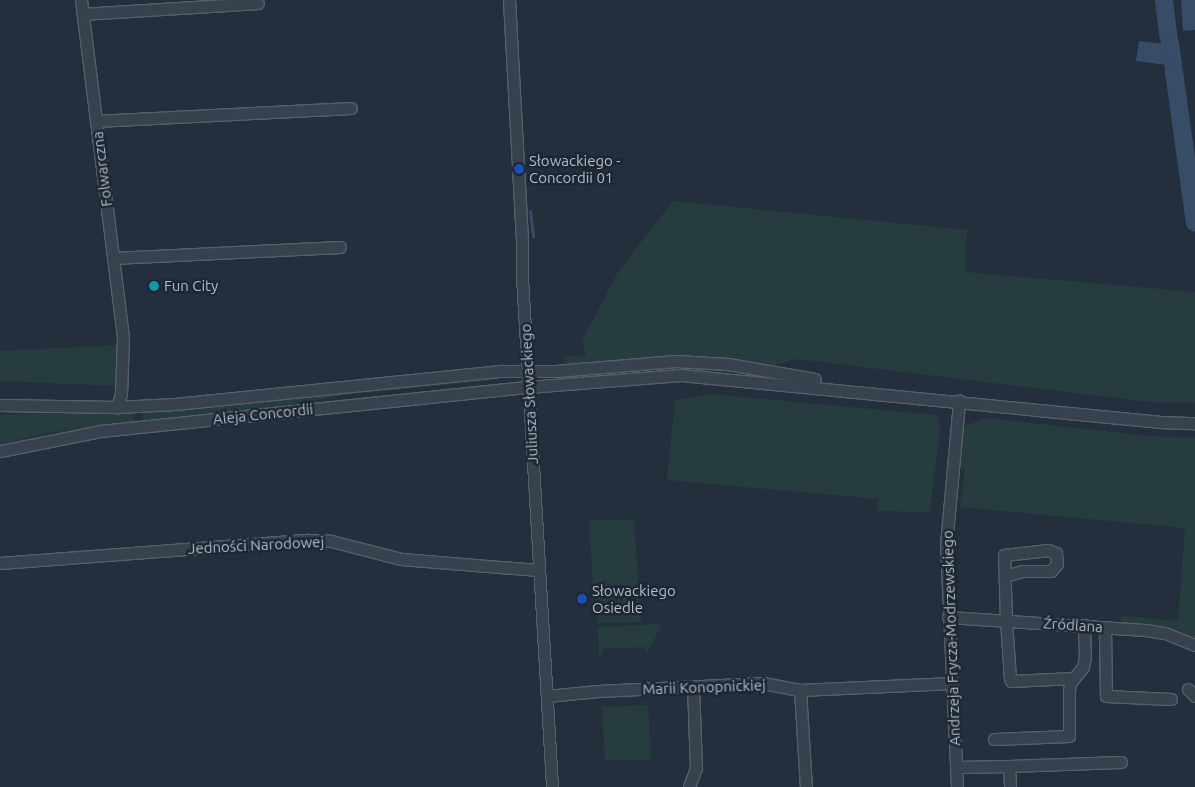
<!DOCTYPE html>
<meta charset="utf-8">
<style>
body{margin:0}
#map{position:relative;width:1195px;height:787px;overflow:hidden;background:#242f3e;font-family:Ubuntu,sans-serif}
div>[style]{position:absolute}
.green>*{inset:0;background:#263c3f}
.water>*{inset:0;background:#394c67}
.stream>*{height:3px;margin:-1.5px;padding:0 1.5px;transform-origin:1.5px;border-radius:1.5px;background:#394c67}
.river>*{height:18px;margin:-9px;padding:0 9px;transform-origin:9px;border-radius:9px;background:#394c67}
.roads{filter:drop-shadow(1px 0 #565f6c) drop-shadow(-1px 0 #565f6c) drop-shadow(0 1px #565f6c) drop-shadow(0 -1px #565f6c)}
.minor>*{height:11px;margin:-5.5px;padding:0 5.5px;transform-origin:5.5px;border-radius:5.5px;background:#38414e}
.dots>*{width:14px;height:14px;translate:-50% -50%;box-sizing:border-box;border:2px solid #1d2633;border-radius:50%}
span{translate:-50% -50%;white-space:nowrap;text-align:center;line-height:1.15;-webkit-text-stroke:5px #1d2633;paint-order:stroke}
.poi-label{font-size:15px;color:#b4bcc9}
.left{translate:0 -50%;text-align:left}
.street-label{font-size:15px;color:#b4bcc9}
</style>
<div id="map">
<div class="green">
<div style="clip-path:polygon(673px 201px,967px 230px,965px 272px,1195px 292px,1195px 403px,1149px 402px,797px 359px,774px 365px,718px 357px,683px 355px,565px 365px,564px 356px,586px 355px,582px 341px,618px 272px)"></div>
<div style="clip-path:polygon(119px 345px,119px 386px,0 381px,0 351px)"></div>
<div style="clip-path:polygon(660px 367px,730px 370px,732px 372px,652px 370px,566px 378px,566px 376px)"></div>
<div style="clip-path:polygon(495px 377px,495px 380px,344px 395px,277px 407px,143px 420px,142px 412px)"></div>
<div style="clip-path:polygon(711px 394px,935px 415px,938px 417px,940px 428px,930px 512px,878px 511px,878px 499px,667px 480px,675px 400px)"></div>
<div style="clip-path:polygon(71px 412px,132px 412px,133px 422px,48px 433px,0 444px,0 415px)"></div>
<div style="clip-path:polygon(987px 418px,1148px 436px,1195px 438px,1195px 639px,1157px 625px,1121px 622px,1121px 616px,1178px 621px,1185px 528px,960px 507px,965px 469px,958px 468px,962px 424px,968px 425px)"></div>
<div style="clip-path:polygon(589px 520px,634px 520px,641px 622px,597px 623px,596px 601px,599px 601px,598px 595px,596px 595px,595px 588px,593px 588px)"></div>
<div style="clip-path:polygon(659px 624px,661px 626px,647px 654px,645px 647px,602px 649px,602px 658px,599px 656px,598px 629px,600px 627px)"></div>
<div style="clip-path:polygon(648px 705px,651px 760px,605px 760px,602px 707px)"></div>
</div>
<div class="water">
<div style="clip-path:polygon(1181px 0,1195px 0,1195px 30px,1183px 31px)"></div>
<div style="clip-path:polygon(1139px 41px,1165px 44px,1167px 65px,1136px 61px)"></div>
</div>
<div class="stream">
<div style="left:530px;top:211px;width:26px;rotate:83deg"></div>
</div>
<div class="river">
<div style="left:1164px;top:0;width:38px;rotate:83deg"></div>
<div style="left:1170px;top:43px;width:22px;rotate:82deg"></div>
<div style="left:1174px;top:72px;width:152px;rotate:82.1deg"></div>
</div>
<div class="roads">
<div class="minor">
<div style="left:81px;top:0;width:340px;rotate:82.9deg"></div>
<div style="left:123px;top:337px;width:57px;rotate:92deg"></div>
<div style="left:121px;top:394px;width:14px;rotate:107deg"></div>
<div style="left:509px;top:0;width:242px;rotate:86.9deg"></div>
<div style="left:522px;top:242px;width:35px;rotate:90deg"></div>
<div style="left:522px;top:277px;width:511px;rotate:86.63deg"></div>
<div style="left:83px;top:14px;width:175px;rotate:-3.6deg"></div>
<div style="left:96px;top:121px;width:255px;rotate:-2.9deg"></div>
<div style="left:113px;top:258px;width:227px;rotate:-2.8deg"></div>
<div style="left:0;top:405px;width:117px;rotate:1deg"></div>
<div style="left:117px;top:407px;width:58px;rotate:-3deg"></div>
<div style="left:175px;top:404px;width:328px;rotate:-5.8deg"></div>
<div style="left:501px;top:371px;width:55px"></div>
<div style="left:556px;top:371px;width:120px;rotate:-4.8deg"></div>
<div style="left:676px;top:361px;width:52px;rotate:3.3deg"></div>
<div style="left:728px;top:364px;width:88px;rotate:9.8deg"></div>
<div style="left:0;top:451px;width:103px;rotate:-11.2deg"></div>
<div style="left:101px;top:431px;width:429px;rotate:-5.9deg"></div>
<div style="left:528px;top:387px;width:153px;rotate:-4.5deg"></div>
<div style="left:681px;top:375px;width:480px;rotate:5.6deg"></div>
<div style="left:1159px;top:422px;width:36px;rotate:2deg"></div>
<div style="left:0;top:563px;width:309px;rotate:-4.3deg"></div>
<div style="left:308px;top:540px;width:23px;rotate:2deg"></div>
<div style="left:331px;top:541px;width:72px;rotate:14.4deg"></div>
<div style="left:401px;top:559px;width:138px;rotate:4.6deg"></div>
<div style="left:1005px;top:576px;width:18px;rotate:-16deg"></div>
<div style="left:1022px;top:571px;width:29px"></div>
<div style="left:1051px;top:571px;width:9px;rotate:-49deg"></div>
<div style="left:1057px;top:564px;width:11px;rotate:-95deg"></div>
<div style="left:1056px;top:553px;width:9px;rotate:-159deg"></div>
<div style="left:1048px;top:550px;width:44px;rotate:173.5deg"></div>
<div style="left:1004px;top:555px;width:65px;rotate:88.2deg"></div>
<div style="left:1006px;top:620px;width:58px;rotate:86.1deg"></div>
<div style="left:1010px;top:678px;width:3px;rotate:72deg"></div>
<div style="left:1011px;top:681px;width:63px;rotate:-2.7deg"></div>
<div style="left:948px;top:617px;width:197px;rotate:3.8deg"></div>
<div style="left:1145px;top:630px;width:20px;rotate:9deg"></div>
<div style="left:1165px;top:633px;width:32px;rotate:22deg"></div>
<div style="left:1105px;top:627px;width:69px;rotate:89.2deg"></div>
<div style="left:1106px;top:696px;width:65px;rotate:2.6deg"></div>
<div style="left:1188px;top:689px;width:10px;rotate:45deg"></div>
<div style="left:800px;top:690px;width:97px;rotate:86.5deg"></div>
<div style="left:547px;top:696px;width:51px;rotate:-5.6deg"></div>
<div style="left:598px;top:691px;width:165px;rotate:-2.8deg"></div>
<div style="left:763px;top:683px;width:38px;rotate:11deg"></div>
<div style="left:800px;top:690px;width:152px;rotate:-2.6deg"></div>
<div style="left:994px;top:739px;width:75px;rotate:-2.3deg"></div>
<div style="left:1069px;top:736px;width:45px;rotate:-90deg"></div>
<div style="left:1069px;top:691px;width:8px;rotate:-83deg"></div>
<div style="left:1070px;top:683px;width:21px;rotate:-51deg"></div>
<div style="left:1083px;top:667px;width:10px;rotate:-79deg"></div>
<div style="left:1085px;top:657px;width:32px;rotate:-92deg"></div>
<div style="left:1009px;top:766px;width:112px;rotate:-2deg"></div>
<div style="left:956px;top:767px;width:53px;rotate:-1.1deg"></div>
<div style="left:1009px;top:766px;width:21px;rotate:87deg"></div>
<div style="left:689px;top:787px;width:20px;rotate:-70deg"></div>
<div style="left:696px;top:768px;width:82px;rotate:-92.1deg"></div>
<div style="left:957px;top:787px;width:242px;rotate:-92.6deg"></div>
<div style="left:946px;top:545px;width:145px;rotate:-84.8deg"></div>
</div>
</div>
<div class="dots">
<div style="left:519px;top:169px;background:#1a4fb4"></div>
<div style="left:154px;top:286px;background:#0f9aa8"></div>
<div style="left:582px;top:599px;background:#1a4fb4"></div>
</div>
<div class="poi-label">
<span class="left" style="left:529px;top:169px">Słowackiego -<br>Concordii 01</span>
<span class="left" style="left:164px;top:286px">Fun City</span>
<span class="left" style="left:592px;top:599px">Słowackiego<br>Osiedle</span>
</div>
<div class="street-label">
<span style="left:102px;top:169px;rotate:-97deg">Folwarczna</span>
<span style="left:529px;top:394px;rotate:-93deg">Juliusza Słowackiego</span>
<span style="left:263px;top:414px;rotate:-6deg">Aleja Concordii</span>
<span style="left:256px;top:545px;rotate:-3deg">Jedności Narodowej</span>
<span style="left:1073px;top:625px;rotate:4deg">Źródlana</span>
<span style="left:951px;top:638px;rotate:-92deg">Andrzeja Frycza-Modrzewskiego</span>
<span style="left:704px;top:687px;rotate:-2deg">Marii Konopnickiej</span>
</div>
</div>
